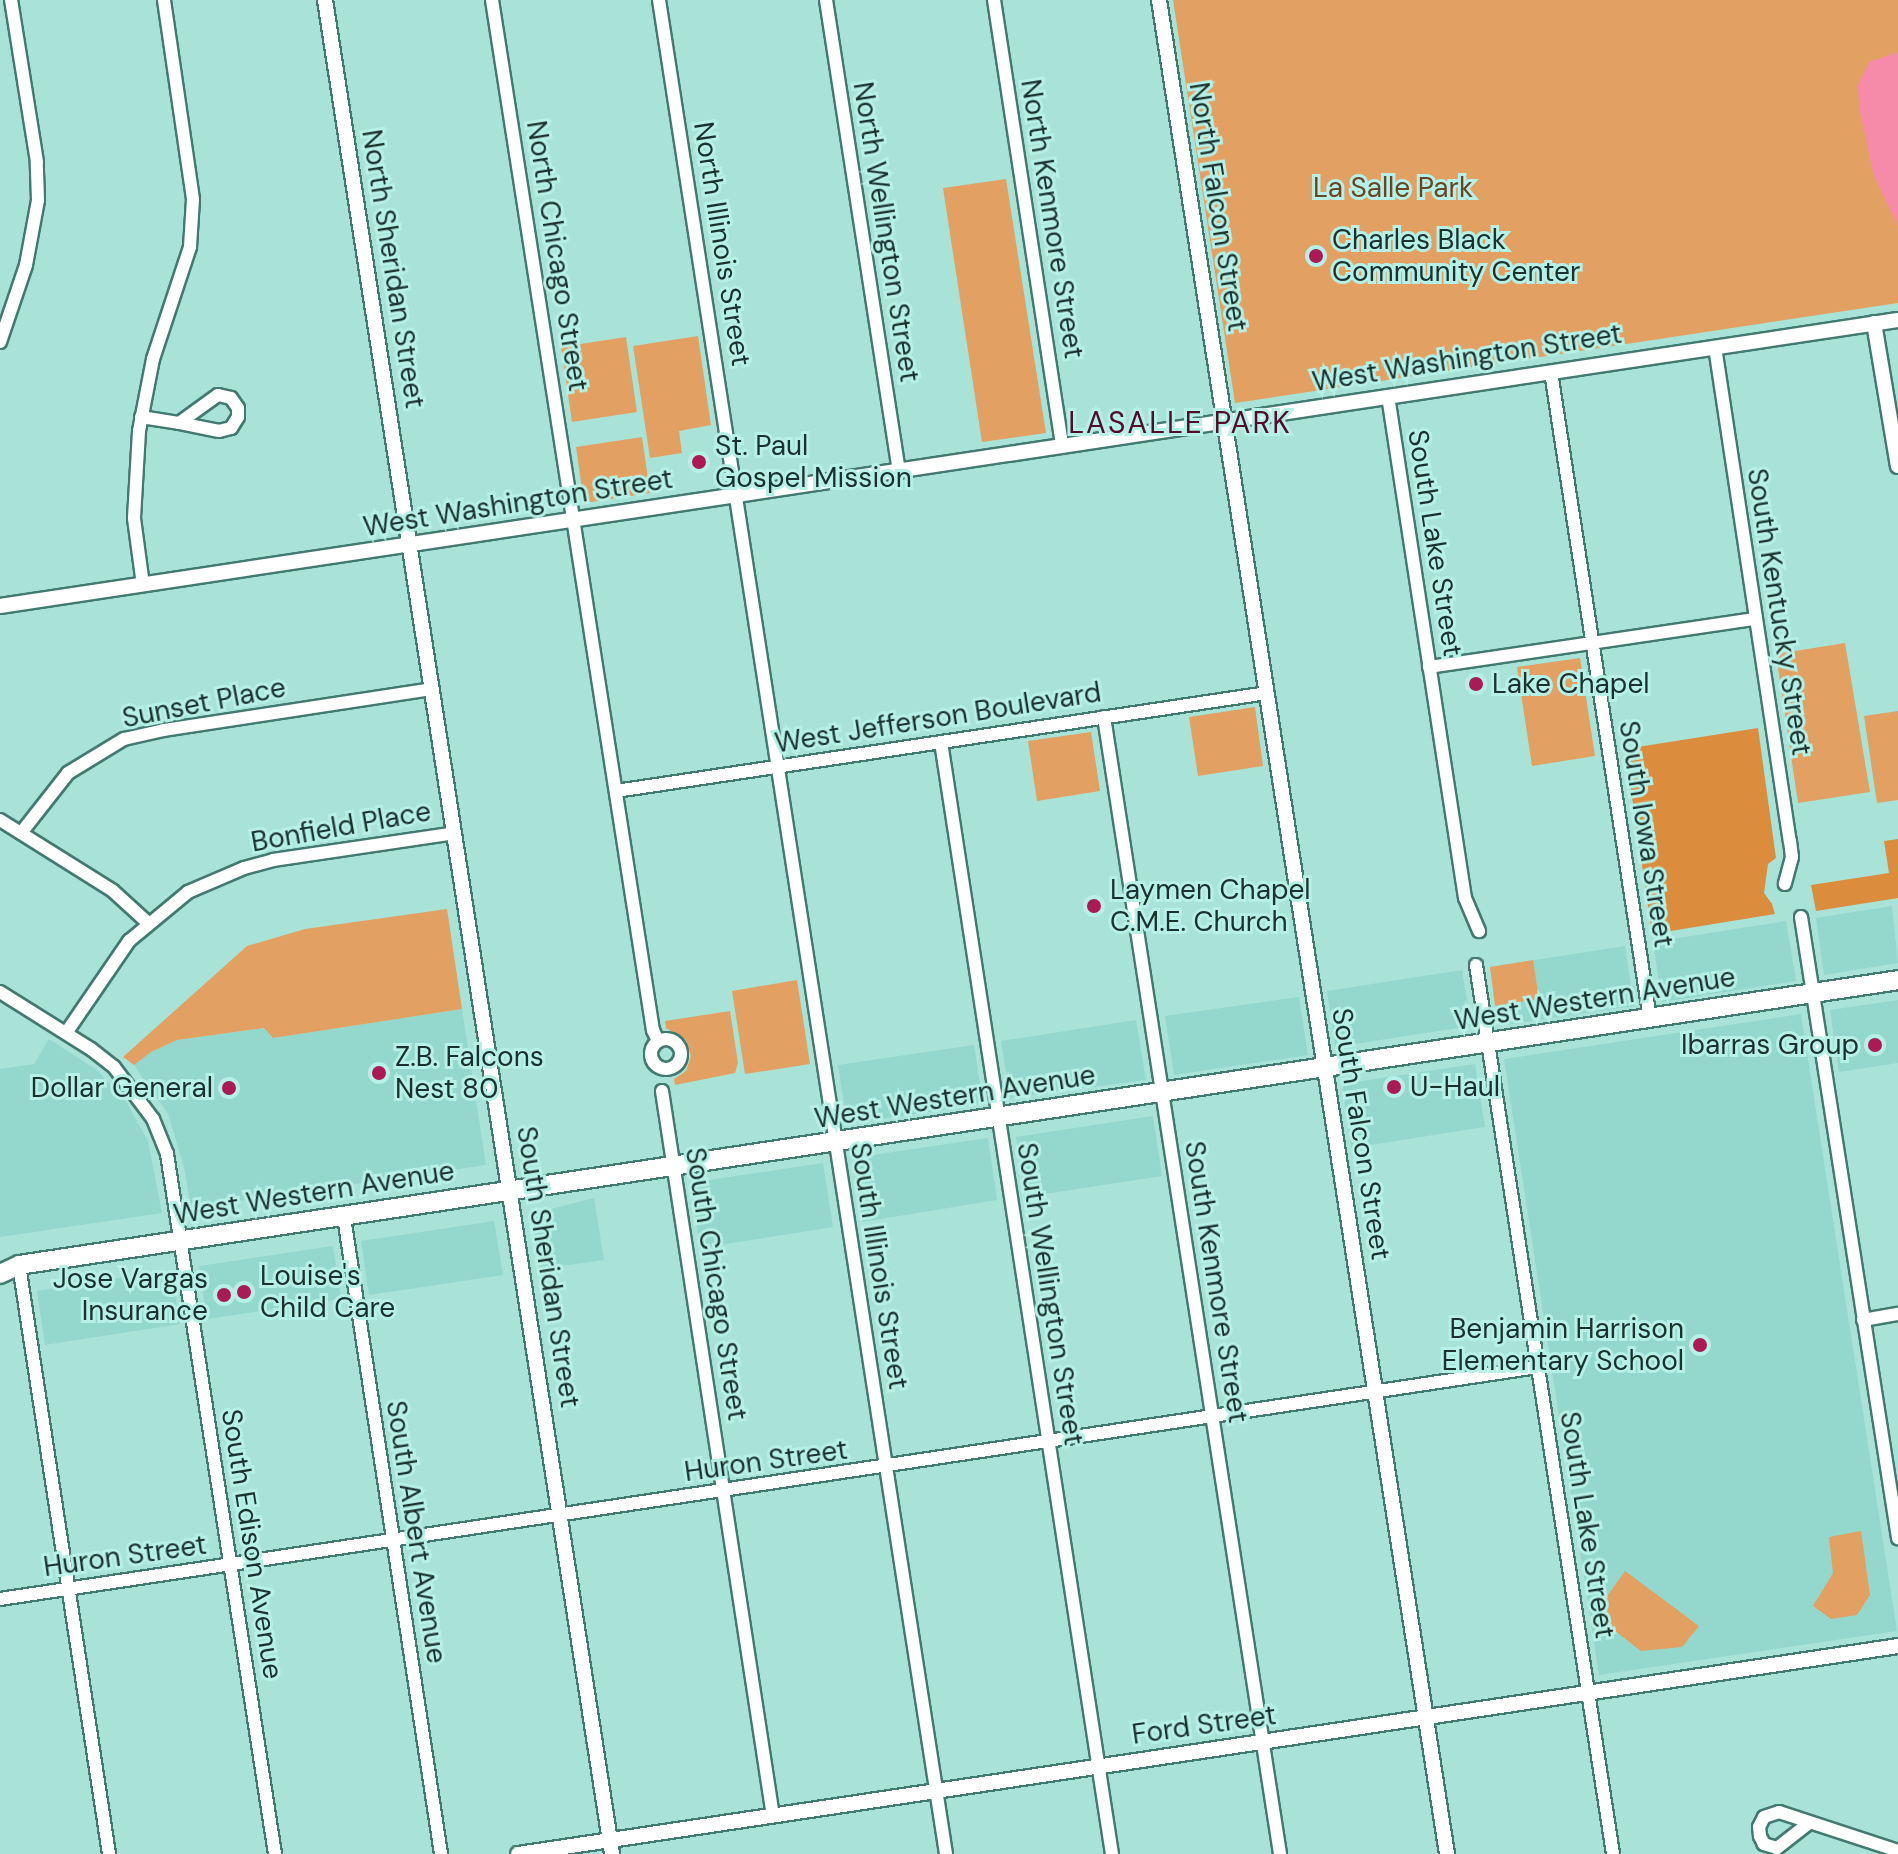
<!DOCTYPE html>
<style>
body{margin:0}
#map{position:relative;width:1898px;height:1854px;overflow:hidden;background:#a9e3d8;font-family:"DM Sans",sans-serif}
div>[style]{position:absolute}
.built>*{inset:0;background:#94d7cc}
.green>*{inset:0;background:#e2a062}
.forest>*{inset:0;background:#db8c3c}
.water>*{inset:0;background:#f68ba9}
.roads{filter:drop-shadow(2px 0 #427970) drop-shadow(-2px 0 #427970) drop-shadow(0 2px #427970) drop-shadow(0 -2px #427970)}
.minor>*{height:12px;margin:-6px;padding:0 6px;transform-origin:6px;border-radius:6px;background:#fff}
.minor>.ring{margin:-6px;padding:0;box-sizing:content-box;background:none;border:12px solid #fff;border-radius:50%}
.tertiary>*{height:14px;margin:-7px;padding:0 7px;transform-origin:7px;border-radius:7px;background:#fff}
.primary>*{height:18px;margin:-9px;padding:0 9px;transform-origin:9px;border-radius:9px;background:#fff}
.dots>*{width:22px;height:22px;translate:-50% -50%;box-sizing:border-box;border:4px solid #b6f0e6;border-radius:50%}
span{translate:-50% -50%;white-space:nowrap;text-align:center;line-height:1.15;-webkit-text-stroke:6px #b6f0e6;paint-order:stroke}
.park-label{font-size:28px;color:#674525}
.street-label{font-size:28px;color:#1a312d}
.poi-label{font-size:28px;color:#1a312d}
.left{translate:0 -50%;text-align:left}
.right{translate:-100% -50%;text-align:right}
.neighbourhood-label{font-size:30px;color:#520e28;letter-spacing:2px}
</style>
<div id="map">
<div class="built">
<div style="clip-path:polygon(1892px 906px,1898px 963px,1824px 975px,1816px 918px)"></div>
<div style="clip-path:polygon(1786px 921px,1796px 981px,1662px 1002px,1653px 942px)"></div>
<div style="clip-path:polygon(1625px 946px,1634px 1006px,1499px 1026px,1490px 967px)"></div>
<div style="clip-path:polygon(1462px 970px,1471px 1026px,1335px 1047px,1327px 991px)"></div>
<div style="clip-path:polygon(1299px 997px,1308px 1055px,1174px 1075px,1165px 1016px)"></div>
<div style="clip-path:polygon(1898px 1000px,1898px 1063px,1839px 1072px,1830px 1010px)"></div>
<div style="clip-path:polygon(462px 1009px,486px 1165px,191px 1208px,184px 1167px,168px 1114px,134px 1065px,151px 1052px,177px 1040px,264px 1028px,273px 1038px)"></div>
<div style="clip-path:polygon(1801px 1014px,1897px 1631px,1599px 1675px,1504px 1059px)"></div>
<div style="clip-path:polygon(1136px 1020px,1146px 1080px,1010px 1098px,1001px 1041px)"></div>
<div style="clip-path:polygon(49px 1039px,97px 1070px,127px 1103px,148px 1141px,162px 1213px,0 1237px,0 1069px,34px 1064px)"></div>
<div style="clip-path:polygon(974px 1045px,983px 1104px,847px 1124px,838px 1065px)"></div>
<div style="clip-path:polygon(1475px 1064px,1485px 1127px,1351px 1148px,1342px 1084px)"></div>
<div style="clip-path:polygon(1153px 1116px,1162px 1176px,1025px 1197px,1016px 1137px)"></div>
<div style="clip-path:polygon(988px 1138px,997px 1200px,862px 1222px,853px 1158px)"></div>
<div style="clip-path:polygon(823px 1163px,833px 1227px,700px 1248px,690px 1183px)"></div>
<div style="clip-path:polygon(594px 1198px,604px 1260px,540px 1269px,532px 1214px)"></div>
<div style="clip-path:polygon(494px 1221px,503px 1275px,369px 1295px,361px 1241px)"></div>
<div style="clip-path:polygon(333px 1246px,341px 1299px,207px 1319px,199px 1266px)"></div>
<div style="clip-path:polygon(171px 1270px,180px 1324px,45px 1345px,37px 1291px)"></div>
</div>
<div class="green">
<div style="clip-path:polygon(1173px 0,1898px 0,1898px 303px,1235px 403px)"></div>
<div style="clip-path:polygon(1006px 179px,1046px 433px,982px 442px,943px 188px)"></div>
<div style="clip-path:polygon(698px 336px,711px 425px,679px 431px,682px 453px,650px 458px,633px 346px)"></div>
<div style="clip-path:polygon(626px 337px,637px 412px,572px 422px,561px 347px)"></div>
<div style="clip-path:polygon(642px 437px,650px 493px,584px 503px,576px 447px)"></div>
<div style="clip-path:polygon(1845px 643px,1870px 792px,1798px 803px,1776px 654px)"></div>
<div style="clip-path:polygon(1580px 658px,1595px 756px,1532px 766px,1517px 667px)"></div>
<div style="clip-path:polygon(1255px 707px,1263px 766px,1198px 776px,1189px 717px)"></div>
<div style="clip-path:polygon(1898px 711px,1898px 800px,1877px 803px,1864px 716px)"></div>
<div style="clip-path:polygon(1091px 732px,1100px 791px,1037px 801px,1028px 741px)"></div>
<div style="clip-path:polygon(447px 909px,462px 1009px,273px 1038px,264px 1028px,177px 1040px,151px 1052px,134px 1065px,123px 1057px,247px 946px,305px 929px)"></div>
<div style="clip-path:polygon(1533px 960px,1539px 999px,1495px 1006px,1490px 967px)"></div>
<div style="clip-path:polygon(797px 980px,810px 1064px,745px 1074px,732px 991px)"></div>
<div style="clip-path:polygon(730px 1011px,738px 1063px,735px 1073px,675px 1085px,674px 1079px,686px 1071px,691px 1056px,686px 1040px,666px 1028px,665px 1021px)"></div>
<div style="clip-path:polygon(1861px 1531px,1870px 1595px,1857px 1615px,1831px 1619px,1813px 1606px,1833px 1573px,1829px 1537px)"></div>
<div style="clip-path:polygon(1625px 1571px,1699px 1626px,1682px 1647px,1641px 1651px,1610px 1627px,1605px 1599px)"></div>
</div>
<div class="forest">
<div style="clip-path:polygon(1758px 728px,1776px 858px,1768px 864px,1764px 893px,1772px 904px,1775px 914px,1652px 934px,1625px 749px)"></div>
<div style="clip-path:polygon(1898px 839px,1898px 898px,1816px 911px,1811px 885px,1889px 873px,1884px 841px)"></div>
</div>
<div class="water">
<div style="clip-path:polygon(1898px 52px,1898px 227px,1873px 173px,1859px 107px,1858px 85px,1869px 62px)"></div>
</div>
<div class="roads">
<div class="minor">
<div style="left:492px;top:0;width:1043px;rotate:81.12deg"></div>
<div style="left:653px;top:1030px;width:12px;rotate:66deg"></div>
<div style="left:659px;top:0;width:1876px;rotate:81.2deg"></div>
<div style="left:826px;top:0;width:478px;rotate:81.2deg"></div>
<div style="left:994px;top:0;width:451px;rotate:81.3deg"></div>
<div style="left:0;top:342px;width:81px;rotate:-71.3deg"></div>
<div style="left:26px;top:265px;width:66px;rotate:-79.5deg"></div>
<div style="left:38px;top:200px;width:38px;rotate:-92deg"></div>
<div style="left:37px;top:162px;width:164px;rotate:-99.1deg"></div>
<div style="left:1715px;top:347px;width:500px;rotate:81.4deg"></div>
<div style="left:1790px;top:841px;width:16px;rotate:83deg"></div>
<div style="left:1792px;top:857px;width:28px;rotate:105deg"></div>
<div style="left:1551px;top:372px;width:655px;rotate:81.3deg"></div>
<div style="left:218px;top:395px;width:13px;rotate:13deg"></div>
<div style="left:231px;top:398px;width:12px;rotate:55deg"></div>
<div style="left:238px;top:408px;width:9px;rotate:90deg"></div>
<div style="left:238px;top:417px;width:13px;rotate:122deg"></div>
<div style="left:231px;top:428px;width:12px;rotate:166deg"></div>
<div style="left:219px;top:431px;width:41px;rotate:-168.7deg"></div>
<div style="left:179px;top:423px;width:48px;rotate:-35.7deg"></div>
<div style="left:1388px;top:396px;width:508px;rotate:81.28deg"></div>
<div style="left:1465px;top:898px;width:36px;rotate:67deg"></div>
<div style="left:141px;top:417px;width:38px;rotate:9deg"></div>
<div style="left:143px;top:585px;width:68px;rotate:-97.7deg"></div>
<div style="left:134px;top:518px;width:87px;rotate:-86.7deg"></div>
<div style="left:139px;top:431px;width:73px;rotate:-79deg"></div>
<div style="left:153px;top:359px;width:118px;rotate:-71.7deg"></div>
<div style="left:190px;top:247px;width:48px;rotate:-86.4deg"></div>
<div style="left:193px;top:199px;width:201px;rotate:-98.3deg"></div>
<div style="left:1429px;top:667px;width:330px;rotate:-8.4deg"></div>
<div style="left:1104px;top:717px;width:1151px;rotate:81.2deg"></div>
<div style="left:941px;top:742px;width:1125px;rotate:81.26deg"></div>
<div style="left:616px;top:791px;width:658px;rotate:-8.56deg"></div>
<div style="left:0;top:820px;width:133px;rotate:32.1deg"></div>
<div style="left:113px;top:891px;width:46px;rotate:42.4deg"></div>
<div style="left:21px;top:833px;width:76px;rotate:-51.9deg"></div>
<div style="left:68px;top:773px;width:66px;rotate:-31.3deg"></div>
<div style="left:124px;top:739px;width:41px;rotate:-12.7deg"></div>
<div style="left:164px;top:730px;width:271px;rotate:-8.7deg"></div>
<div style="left:1801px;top:917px;width:629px;rotate:81.12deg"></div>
<div style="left:1476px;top:965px;width:899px;rotate:81.24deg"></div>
<div style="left:0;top:992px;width:107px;rotate:32.1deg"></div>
<div style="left:91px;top:1049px;width:29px;rotate:38deg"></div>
<div style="left:114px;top:1067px;width:65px;rotate:53.1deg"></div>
<div style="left:153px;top:1119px;width:38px;rotate:68deg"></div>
<div style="left:167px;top:1154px;width:708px;rotate:81.23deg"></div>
<div style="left:66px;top:1033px;width:112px;rotate:-55.6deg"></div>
<div style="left:129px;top:941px;width:77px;rotate:-39.7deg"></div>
<div style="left:188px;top:892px;width:61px;rotate:-23.2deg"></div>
<div style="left:244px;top:868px;width:30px;rotate:-15deg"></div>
<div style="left:273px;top:860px;width:184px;rotate:-8.4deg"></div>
<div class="ring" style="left:651px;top:1039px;width:18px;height:18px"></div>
<div style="left:662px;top:1091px;width:733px;rotate:81.3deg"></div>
<div style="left:344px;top:1217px;width:644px;rotate:81.34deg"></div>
<div style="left:19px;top:1265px;width:596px;rotate:81.31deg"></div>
<div style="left:1863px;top:1320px;width:36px;rotate:-10deg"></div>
<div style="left:0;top:1599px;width:1555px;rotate:-8.58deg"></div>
<div style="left:1809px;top:1823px;width:41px;rotate:142deg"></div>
<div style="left:1777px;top:1848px;width:14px;rotate:-163deg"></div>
<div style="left:1764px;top:1844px;width:9px;rotate:-117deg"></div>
<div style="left:1760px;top:1836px;width:9px;rotate:-96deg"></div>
<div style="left:1759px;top:1827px;width:11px;rotate:-63deg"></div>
<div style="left:1764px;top:1817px;width:16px;rotate:-18deg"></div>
<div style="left:1779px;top:1812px;width:125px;rotate:18.1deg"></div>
</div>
<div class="tertiary">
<div style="left:325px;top:0;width:1876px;rotate:81.2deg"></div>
<div style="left:1159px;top:0;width:1876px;rotate:81.17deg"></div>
<div style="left:1874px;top:323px;width:145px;rotate:80.5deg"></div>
<div style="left:0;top:606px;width:1919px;rotate:-8.57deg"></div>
<div style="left:518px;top:1854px;width:1396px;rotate:-8.57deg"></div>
</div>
<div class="primary">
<div style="left:0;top:1274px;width:21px;rotate:-25deg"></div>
<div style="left:19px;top:1265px;width:1900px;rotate:-8.62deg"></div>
</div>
</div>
<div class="dots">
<div style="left:1316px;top:256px;background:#aa1b56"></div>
<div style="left:699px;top:462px;background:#aa1b56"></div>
<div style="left:1476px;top:684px;background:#aa1b56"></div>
<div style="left:1094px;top:906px;background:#aa1b56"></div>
<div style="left:1875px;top:1045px;background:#aa1b56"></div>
<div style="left:379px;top:1073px;background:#aa1b56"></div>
<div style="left:1394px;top:1087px;background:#aa1b56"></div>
<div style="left:229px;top:1088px;background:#aa1b56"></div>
<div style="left:244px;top:1292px;background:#aa1b56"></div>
<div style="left:224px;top:1295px;background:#aa1b56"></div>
<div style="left:1700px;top:1345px;background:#aa1b56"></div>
</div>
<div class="park-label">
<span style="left:1393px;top:188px">La Salle Park</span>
</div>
<div class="street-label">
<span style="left:1218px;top:207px;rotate:81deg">North Falcon Street</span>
<span style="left:1052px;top:219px;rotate:81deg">North Kenmore Street</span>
<span style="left:886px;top:232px;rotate:81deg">North Wellington Street</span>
<span style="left:722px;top:244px;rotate:81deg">North Illinois Street</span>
<span style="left:557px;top:256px;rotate:81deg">North Chicago Street</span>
<span style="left:393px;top:269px;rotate:81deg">North Sheridan Street</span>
<span style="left:1467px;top:358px;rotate:-9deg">West Washington Street</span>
<span style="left:518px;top:503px;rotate:-9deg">West Washington Street</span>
<span style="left:1435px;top:543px;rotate:81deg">South Lake Street</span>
<span style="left:1779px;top:612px;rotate:81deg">South Kentucky Street</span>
<span style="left:204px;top:703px;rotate:-11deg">Sunset Place</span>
<span style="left:938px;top:718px;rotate:-9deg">West Jefferson Boulevard</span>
<span style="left:341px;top:827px;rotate:-10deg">Bonfield Place</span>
<span style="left:1646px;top:834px;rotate:81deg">South Iowa Street</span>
<span style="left:1595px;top:999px;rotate:-9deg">West Western Avenue</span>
<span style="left:955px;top:1097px;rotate:-9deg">West Western Avenue</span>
<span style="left:1361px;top:1134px;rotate:81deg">South Falcon Street</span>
<span style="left:314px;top:1193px;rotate:-9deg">West Western Avenue</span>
<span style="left:879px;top:1266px;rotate:81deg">South Illinois Street</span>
<span style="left:548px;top:1267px;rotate:81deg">South Sheridan Street</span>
<span style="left:1216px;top:1282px;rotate:81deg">South Kenmore Street</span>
<span style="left:716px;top:1284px;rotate:81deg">South Chicago Street</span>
<span style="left:1050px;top:1294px;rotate:81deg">South Wellington Street</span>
<span style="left:766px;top:1461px;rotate:-8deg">Huron Street</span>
<span style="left:1587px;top:1525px;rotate:81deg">South Lake Street</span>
<span style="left:416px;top:1532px;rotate:81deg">South Albert Avenue</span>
<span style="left:252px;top:1544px;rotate:81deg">South Edison Avenue</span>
<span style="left:125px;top:1556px;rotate:-8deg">Huron Street</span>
<span style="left:1204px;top:1725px;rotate:-8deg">Ford Street</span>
</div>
<div class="poi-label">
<span class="left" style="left:1332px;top:256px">Charles Black<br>Community Center</span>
<span class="left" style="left:715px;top:462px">St. Paul<br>Gospel Mission</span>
<span class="left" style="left:1492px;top:684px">Lake Chapel</span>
<span class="left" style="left:1110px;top:906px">Laymen Chapel<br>C.M.E. Church</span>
<span class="right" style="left:1859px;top:1045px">Ibarras Group</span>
<span class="left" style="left:395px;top:1073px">Z.B. Falcons<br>Nest 80</span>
<span class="left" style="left:1410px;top:1087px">U-Haul</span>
<span class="right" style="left:213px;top:1088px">Dollar General</span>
<span class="left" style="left:260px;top:1292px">Louise's<br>Child Care</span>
<span class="right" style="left:208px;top:1295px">Jose Vargas<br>Insurance</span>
<span class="right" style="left:1684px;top:1345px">Benjamin Harrison<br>Elementary School</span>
</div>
<div class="neighbourhood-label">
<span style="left:1180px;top:423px">LASALLE PARK</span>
</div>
</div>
